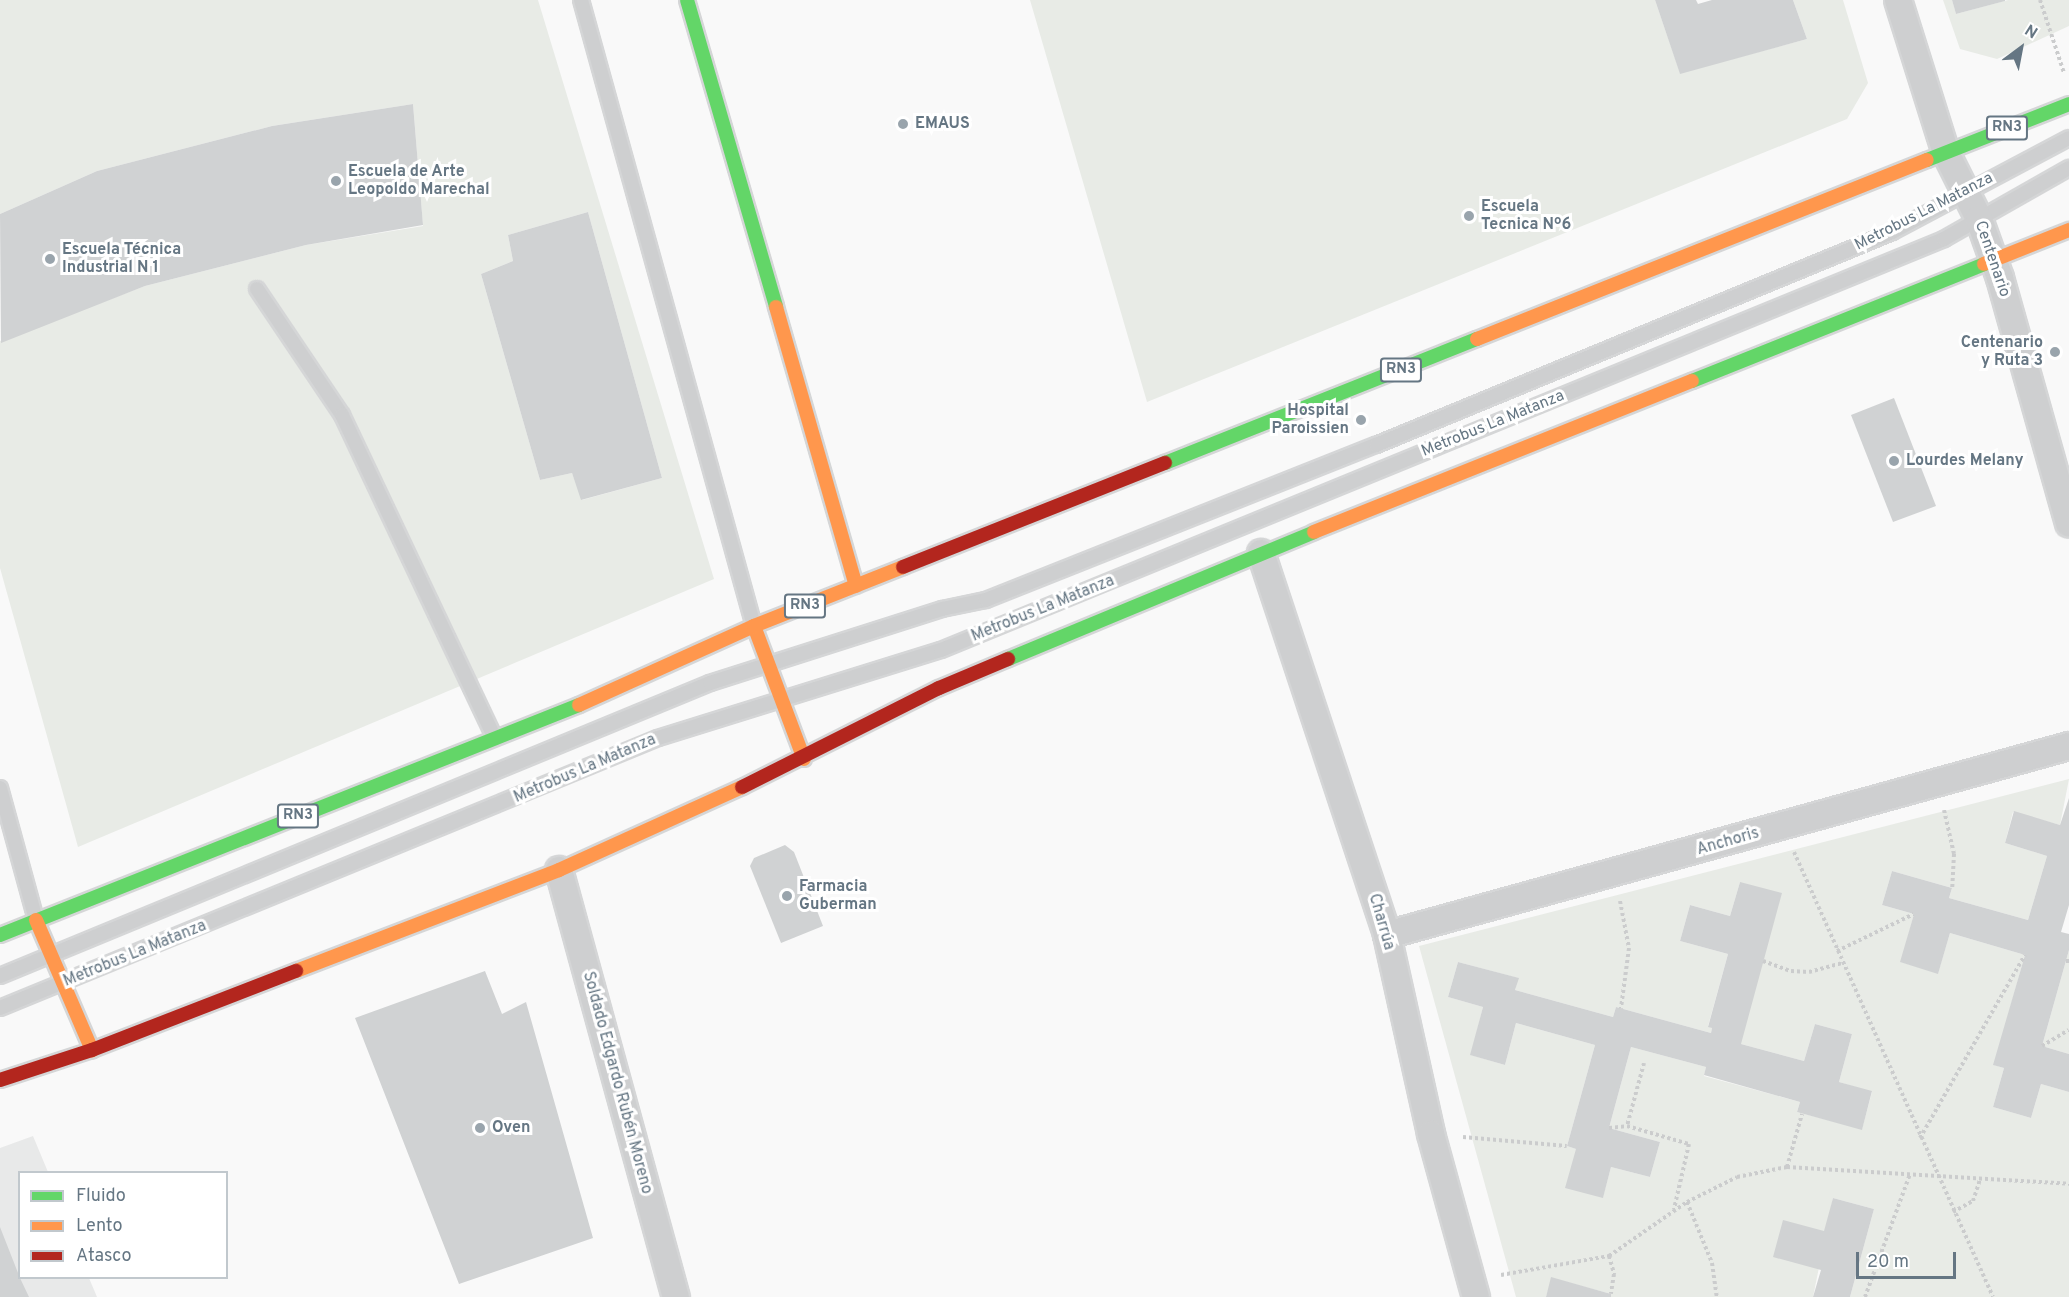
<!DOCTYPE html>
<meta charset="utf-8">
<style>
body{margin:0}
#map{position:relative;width:2069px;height:1297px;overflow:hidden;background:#f9f9f9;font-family:Overpass,sans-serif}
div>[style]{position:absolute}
.built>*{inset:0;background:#e8e9e9}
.green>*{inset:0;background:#e8ebe6}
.building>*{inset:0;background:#d0d2d3}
.path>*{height:4px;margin-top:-2px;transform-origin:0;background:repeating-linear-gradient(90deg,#cbcccd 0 3px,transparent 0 6px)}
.roads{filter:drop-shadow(2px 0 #d5d6d7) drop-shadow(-2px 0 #d5d6d7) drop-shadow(0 2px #d5d6d7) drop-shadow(0 -2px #d5d6d7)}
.lane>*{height:14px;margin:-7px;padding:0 7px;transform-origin:7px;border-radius:7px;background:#cecfd0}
.street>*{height:26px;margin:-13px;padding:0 13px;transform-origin:13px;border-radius:13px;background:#cecfd0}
.fast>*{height:14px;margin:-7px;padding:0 7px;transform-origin:7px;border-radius:7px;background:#63d668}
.slow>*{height:14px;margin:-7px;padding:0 7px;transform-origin:7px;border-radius:7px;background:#ff974d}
.jam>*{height:14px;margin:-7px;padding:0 7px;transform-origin:7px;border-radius:7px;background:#b3261e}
.dots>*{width:16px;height:16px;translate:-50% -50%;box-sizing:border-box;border:3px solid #fff;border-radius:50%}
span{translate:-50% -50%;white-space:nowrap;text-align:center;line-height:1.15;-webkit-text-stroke:6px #fff;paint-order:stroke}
.shield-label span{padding:2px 4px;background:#fff;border:2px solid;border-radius:4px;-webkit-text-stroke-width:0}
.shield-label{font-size:15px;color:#657683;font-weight:700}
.poi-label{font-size:16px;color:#657683;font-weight:700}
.left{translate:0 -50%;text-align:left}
.right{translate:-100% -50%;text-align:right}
.street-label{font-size:16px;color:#657683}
.legend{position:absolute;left:18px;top:1171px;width:210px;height:108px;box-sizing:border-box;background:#fff;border:2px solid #c1c8cd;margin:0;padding:8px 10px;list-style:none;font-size:18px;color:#657683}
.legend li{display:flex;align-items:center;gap:12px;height:30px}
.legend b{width:30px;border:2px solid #c1c8cd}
.north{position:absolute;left:1991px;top:18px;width:60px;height:60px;-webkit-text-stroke:4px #fff;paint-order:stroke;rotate:32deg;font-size:16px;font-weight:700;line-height:24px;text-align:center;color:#657683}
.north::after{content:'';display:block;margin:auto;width:21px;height:27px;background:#657683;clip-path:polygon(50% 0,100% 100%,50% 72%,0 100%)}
.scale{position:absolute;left:1856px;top:1252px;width:100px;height:27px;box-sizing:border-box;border:3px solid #657683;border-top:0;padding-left:8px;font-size:18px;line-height:21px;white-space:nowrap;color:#657683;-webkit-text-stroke:4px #fff;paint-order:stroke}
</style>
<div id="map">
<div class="built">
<div style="clip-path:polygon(33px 1136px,48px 1172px,20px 1172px,20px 1278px,89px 1278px,97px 1297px,0 1297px,0 1148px)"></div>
</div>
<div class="green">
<div style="clip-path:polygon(evenodd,0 0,538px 0,714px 579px,78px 847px,0 568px,0 341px,145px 286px,306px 245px,423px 226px,413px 104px,272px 126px,97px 171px,0 214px,0 0,588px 212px,662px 478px,582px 500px,572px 473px,540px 480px,481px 274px,513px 261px,508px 235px,588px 212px)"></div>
<div style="clip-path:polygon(1030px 0,1655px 0,1680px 73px,1807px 39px,1793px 0,1843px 0,1868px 83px,1847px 119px,1147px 402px)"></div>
<div style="clip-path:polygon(1943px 0,1952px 0,1956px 14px,2008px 0,2069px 0,2069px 26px,1997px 59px,1960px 49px)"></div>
<div style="clip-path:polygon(evenodd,2069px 779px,2060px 825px,2013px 812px,2005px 843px,2047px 856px,2028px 920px,1949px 898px,1952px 888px,1892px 871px,1882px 905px,1914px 914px,1901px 962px,1938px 973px,1950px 933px,2025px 955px,1994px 1065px,2004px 1068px,1993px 1107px,2031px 1118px,2041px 1084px,2069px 1092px,2069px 1297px,1850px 1297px,1874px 1209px,1833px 1198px,1813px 1297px,1611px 1297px,1611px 1294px,1552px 1278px,1546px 1297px,1516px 1297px,1419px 946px,2069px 779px,1740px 882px,1741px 1044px,1804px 1061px,1815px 1024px,1852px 1034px,1839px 1082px,1872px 1092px,1862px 1129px,1797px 1112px,1800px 1102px,1704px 1076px,1706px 1067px,1631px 1047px,1609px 1128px,1660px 1142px,1650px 1177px,1611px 1167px,1603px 1197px,1576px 1149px,1567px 1146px,1595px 1045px,1516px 1023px,1505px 1065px,1471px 1055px,1483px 1007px,1448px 997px,1458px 962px,1518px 978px,1515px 990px,1613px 1017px,1616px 1007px,1711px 1033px,1712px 1028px,1708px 1026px,1728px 954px,1680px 941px,1690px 905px,1730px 916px,1740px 882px)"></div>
<div style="clip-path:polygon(2069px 950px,2069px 1054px,2042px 1046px)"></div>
</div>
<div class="building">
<div style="clip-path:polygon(1655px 0,1696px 0,1698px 4px,1712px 0,1793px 0,1807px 39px,1680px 74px)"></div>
<div style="clip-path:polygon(1952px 0,2005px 0,2005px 1px,1956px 14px)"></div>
<div style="clip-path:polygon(413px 104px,423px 225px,306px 245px,145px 286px,1px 343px,0 214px,97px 171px,272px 126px)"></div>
<div style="clip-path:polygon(588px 212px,662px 478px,581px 500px,572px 473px,540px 480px,481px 274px,513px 261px,508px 235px)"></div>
<div style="clip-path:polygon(1894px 398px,1936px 506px,1893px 522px,1851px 415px)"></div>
<div style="clip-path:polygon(2069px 798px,2069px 905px,2061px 932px,2069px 934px,2069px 950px,2042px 1046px,2069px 1054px,2069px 1092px,2041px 1084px,2031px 1118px,1993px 1107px,2004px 1068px,1993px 1065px,2025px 955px,1950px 933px,1938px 974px,1900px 962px,1914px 914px,1882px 905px,1892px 871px,1952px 888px,1949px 898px,2028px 920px,2047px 856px,2005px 843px,2014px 811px,2060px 825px)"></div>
<div style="clip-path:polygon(785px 845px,794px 852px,823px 926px,781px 943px,750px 866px,754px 858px)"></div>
<div style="clip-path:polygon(1740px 882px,1782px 893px,1741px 1044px,1804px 1061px,1815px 1024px,1852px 1034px,1839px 1082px,1872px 1091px,1862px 1130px,1797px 1112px,1800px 1102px,1704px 1075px,1706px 1067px,1631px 1047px,1609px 1128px,1660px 1142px,1650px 1177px,1611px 1167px,1603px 1198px,1565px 1188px,1576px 1149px,1567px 1146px,1595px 1045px,1516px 1023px,1505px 1065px,1470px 1055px,1483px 1007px,1448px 997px,1458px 962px,1519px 978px,1515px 990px,1613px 1017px,1616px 1007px,1711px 1033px,1712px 1028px,1708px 1027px,1728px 954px,1680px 941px,1690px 905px,1730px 916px)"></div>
<div style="clip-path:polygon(485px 971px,502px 1014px,526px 1002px,593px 1238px,459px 1284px,355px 1018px)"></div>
<div style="clip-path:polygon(1833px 1198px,1874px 1209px,1850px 1297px,1813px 1297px,1821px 1270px,1773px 1257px,1783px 1220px,1824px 1231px)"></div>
<div style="clip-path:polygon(0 1227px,20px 1278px,29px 1297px,0 1297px)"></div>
<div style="clip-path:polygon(1551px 1277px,1611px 1294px,1611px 1297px,1546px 1297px)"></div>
</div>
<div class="path">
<div style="left:2040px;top:0;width:77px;rotate:71.8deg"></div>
<div style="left:1944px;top:810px;width:45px;rotate:77.2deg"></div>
<div style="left:1954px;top:854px;width:34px;rotate:93deg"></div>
<div style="left:1794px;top:852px;width:487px;rotate:65.9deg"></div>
<div style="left:1620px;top:901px;width:48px;rotate:79.2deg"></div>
<div style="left:1629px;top:948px;width:61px;rotate:97.6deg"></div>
<div style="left:1837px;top:951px;width:85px;rotate:-25.7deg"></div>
<div style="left:1763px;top:961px;width:30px;rotate:20deg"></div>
<div style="left:1791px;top:971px;width:18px;rotate:3deg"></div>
<div style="left:1809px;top:972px;width:35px;rotate:-15deg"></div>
<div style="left:2066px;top:961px;width:3px"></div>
<div style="left:2042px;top:1046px;width:31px;rotate:-31deg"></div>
<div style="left:1644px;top:1063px;width:65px;rotate:105.1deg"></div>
<div style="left:1627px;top:1126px;width:65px;rotate:16.2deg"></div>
<div style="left:1689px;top:1144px;width:67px;rotate:103deg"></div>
<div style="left:1609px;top:1128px;width:18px;rotate:-6deg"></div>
<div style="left:1463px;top:1137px;width:104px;rotate:4.9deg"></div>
<div style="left:1920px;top:1138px;width:211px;rotate:-60.2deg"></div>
<div style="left:1787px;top:1167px;width:55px;rotate:-74.2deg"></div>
<div style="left:1687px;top:1202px;width:66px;rotate:67.7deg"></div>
<div style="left:1712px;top:1263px;width:34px;rotate:82deg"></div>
<div style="left:1953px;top:1212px;width:23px;rotate:-29deg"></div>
<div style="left:1973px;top:1201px;width:23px;rotate:-72deg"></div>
<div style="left:1609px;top:1256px;width:19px;rotate:74deg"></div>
<div style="left:1614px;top:1274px;width:20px;rotate:99deg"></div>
<div style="left:1501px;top:1275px;width:110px;rotate:-10deg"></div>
<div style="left:1609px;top:1256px;width:95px;rotate:-34.7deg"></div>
<div style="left:1687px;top:1202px;width:56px;rotate:-26.6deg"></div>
<div style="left:1737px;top:1177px;width:51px;rotate:-11.3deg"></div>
<div style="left:1787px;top:1167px;width:283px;rotate:3.4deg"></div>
<div style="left:1865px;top:1297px;width:131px;rotate:-69.9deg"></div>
</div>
<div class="roads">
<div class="lane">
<div style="left:581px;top:0;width:649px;rotate:74.55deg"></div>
<div style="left:257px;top:289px;width:152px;rotate:56deg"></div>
<div style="left:342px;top:415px;width:357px;rotate:64.7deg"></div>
<div style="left:0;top:788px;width:137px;rotate:74.7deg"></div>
<div style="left:0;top:976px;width:768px;rotate:-22.42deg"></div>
<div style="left:710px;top:683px;width:244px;rotate:-17.7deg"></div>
<div style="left:942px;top:609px;width:45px;rotate:-11.6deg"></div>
<div style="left:986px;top:600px;width:420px;rotate:-21.7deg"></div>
<div style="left:1376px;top:445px;width:558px;rotate:-22.43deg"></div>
<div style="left:1892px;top:232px;width:200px;rotate:-28deg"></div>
<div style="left:0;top:1008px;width:711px;rotate:-22.31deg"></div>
<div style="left:658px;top:738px;width:296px;rotate:-17.3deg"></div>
<div style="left:941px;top:650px;width:1084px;rotate:-22.28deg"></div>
<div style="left:1944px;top:239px;width:144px;rotate:-29.6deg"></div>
</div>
<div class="street">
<div style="left:1898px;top:0;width:160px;rotate:72.6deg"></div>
<div style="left:1946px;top:153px;width:74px;rotate:63.4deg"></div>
<div style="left:1979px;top:219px;width:63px;rotate:70.4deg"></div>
<div style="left:2000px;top:278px;width:255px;rotate:74.3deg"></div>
<div style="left:1261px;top:553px;width:402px;rotate:71.7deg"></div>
<div style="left:1387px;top:935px;width:204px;rotate:77.5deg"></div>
<div style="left:1431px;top:1134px;width:169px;rotate:74.6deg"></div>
<div style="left:559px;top:870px;width:443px;rotate:74.7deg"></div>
<div style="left:1387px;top:935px;width:708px;rotate:-15.49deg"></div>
</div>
<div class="fast">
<div style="left:687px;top:0;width:320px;rotate:73.8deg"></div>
<div style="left:1927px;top:160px;width:153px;rotate:-21.5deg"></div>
<div style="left:1692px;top:381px;width:315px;rotate:-21.8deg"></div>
<div style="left:1165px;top:463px;width:336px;rotate:-21.7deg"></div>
<div style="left:1008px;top:659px;width:331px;rotate:-22.5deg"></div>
<div style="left:0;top:935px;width:623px;rotate:-21.66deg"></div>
</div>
<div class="slow">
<div style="left:1984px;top:264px;width:92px;rotate:-21.8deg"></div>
<div style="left:776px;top:307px;width:290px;rotate:74deg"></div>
<div style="left:1477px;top:339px;width:484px;rotate:-21.7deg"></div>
<div style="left:1314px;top:532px;width:407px;rotate:-21.8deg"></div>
<div style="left:754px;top:626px;width:142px;rotate:69.4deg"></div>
<div style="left:579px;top:705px;width:192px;rotate:-24.3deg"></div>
<div style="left:754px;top:626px;width:160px;rotate:-21.6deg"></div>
<div style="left:36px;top:920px;width:142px;rotate:66.7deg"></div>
<div style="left:296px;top:971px;width:282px;rotate:-21deg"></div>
<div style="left:559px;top:870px;width:201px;rotate:-24.4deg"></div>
</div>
<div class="jam">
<div style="left:903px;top:567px;width:282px;rotate:-21.7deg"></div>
<div style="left:742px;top:787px;width:220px;rotate:-26.7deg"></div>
<div style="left:939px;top:688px;width:75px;rotate:-22.8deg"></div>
<div style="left:0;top:1080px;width:97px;rotate:-18.1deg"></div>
<div style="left:92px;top:1050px;width:219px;rotate:-21.2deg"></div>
</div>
</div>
<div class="dots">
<div style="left:903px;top:124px;background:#99a4ac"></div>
<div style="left:336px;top:181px;background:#99a4ac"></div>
<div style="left:1469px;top:216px;background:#99a4ac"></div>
<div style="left:50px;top:259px;background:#99a4ac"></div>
<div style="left:2055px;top:352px;background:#99a4ac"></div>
<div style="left:1361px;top:420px;background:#99a4ac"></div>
<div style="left:1894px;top:461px;background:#99a4ac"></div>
<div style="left:787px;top:896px;background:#99a4ac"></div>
<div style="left:480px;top:1128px;background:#99a4ac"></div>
</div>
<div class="shield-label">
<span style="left:2007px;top:128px">RN3</span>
<span style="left:1401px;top:370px">RN3</span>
<span style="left:805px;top:606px">RN3</span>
<span style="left:298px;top:816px">RN3</span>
</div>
<div class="poi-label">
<span class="left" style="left:915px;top:124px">EMAUS</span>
<span class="left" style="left:348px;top:181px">Escuela de Arte<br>Leopoldo Marechal</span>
<span class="left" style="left:1481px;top:216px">Escuela<br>Tecnica Nº6</span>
<span class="left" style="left:62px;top:259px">Escuela Técnica<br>Industrial N 1</span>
<span class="right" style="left:2043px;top:352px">Centenario<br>y Ruta 3</span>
<span class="right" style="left:1349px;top:420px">Hospital<br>Paroissien</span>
<span class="left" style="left:1906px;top:461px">Lourdes Melany</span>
<span class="left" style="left:799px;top:896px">Farmacia<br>Guberman</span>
<span class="left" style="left:492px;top:1128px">Oven</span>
</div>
<div class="street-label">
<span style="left:1924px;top:212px;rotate:-27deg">Metrobus La Matanza</span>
<span style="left:1992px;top:259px;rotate:71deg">Centenario</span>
<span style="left:1493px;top:424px;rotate:-22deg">Metrobus La Matanza</span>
<span style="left:1043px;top:609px;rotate:-22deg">Metrobus La Matanza</span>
<span style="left:585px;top:769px;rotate:-23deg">Metrobus La Matanza</span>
<span style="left:1728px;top:842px;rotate:-16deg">Anchoris</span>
<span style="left:1381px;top:922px;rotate:74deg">Charrúa</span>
<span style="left:135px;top:954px;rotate:-22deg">Metrobus La Matanza</span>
<span style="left:617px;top:1083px;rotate:75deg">Soldado Edgardo Rubén Moreno</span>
</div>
<ul class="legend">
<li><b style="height:8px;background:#63d668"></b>Fluido</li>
<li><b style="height:8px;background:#ff974d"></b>Lento</li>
<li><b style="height:8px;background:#b3261e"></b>Atasco</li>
</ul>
<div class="north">N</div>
<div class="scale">20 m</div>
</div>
